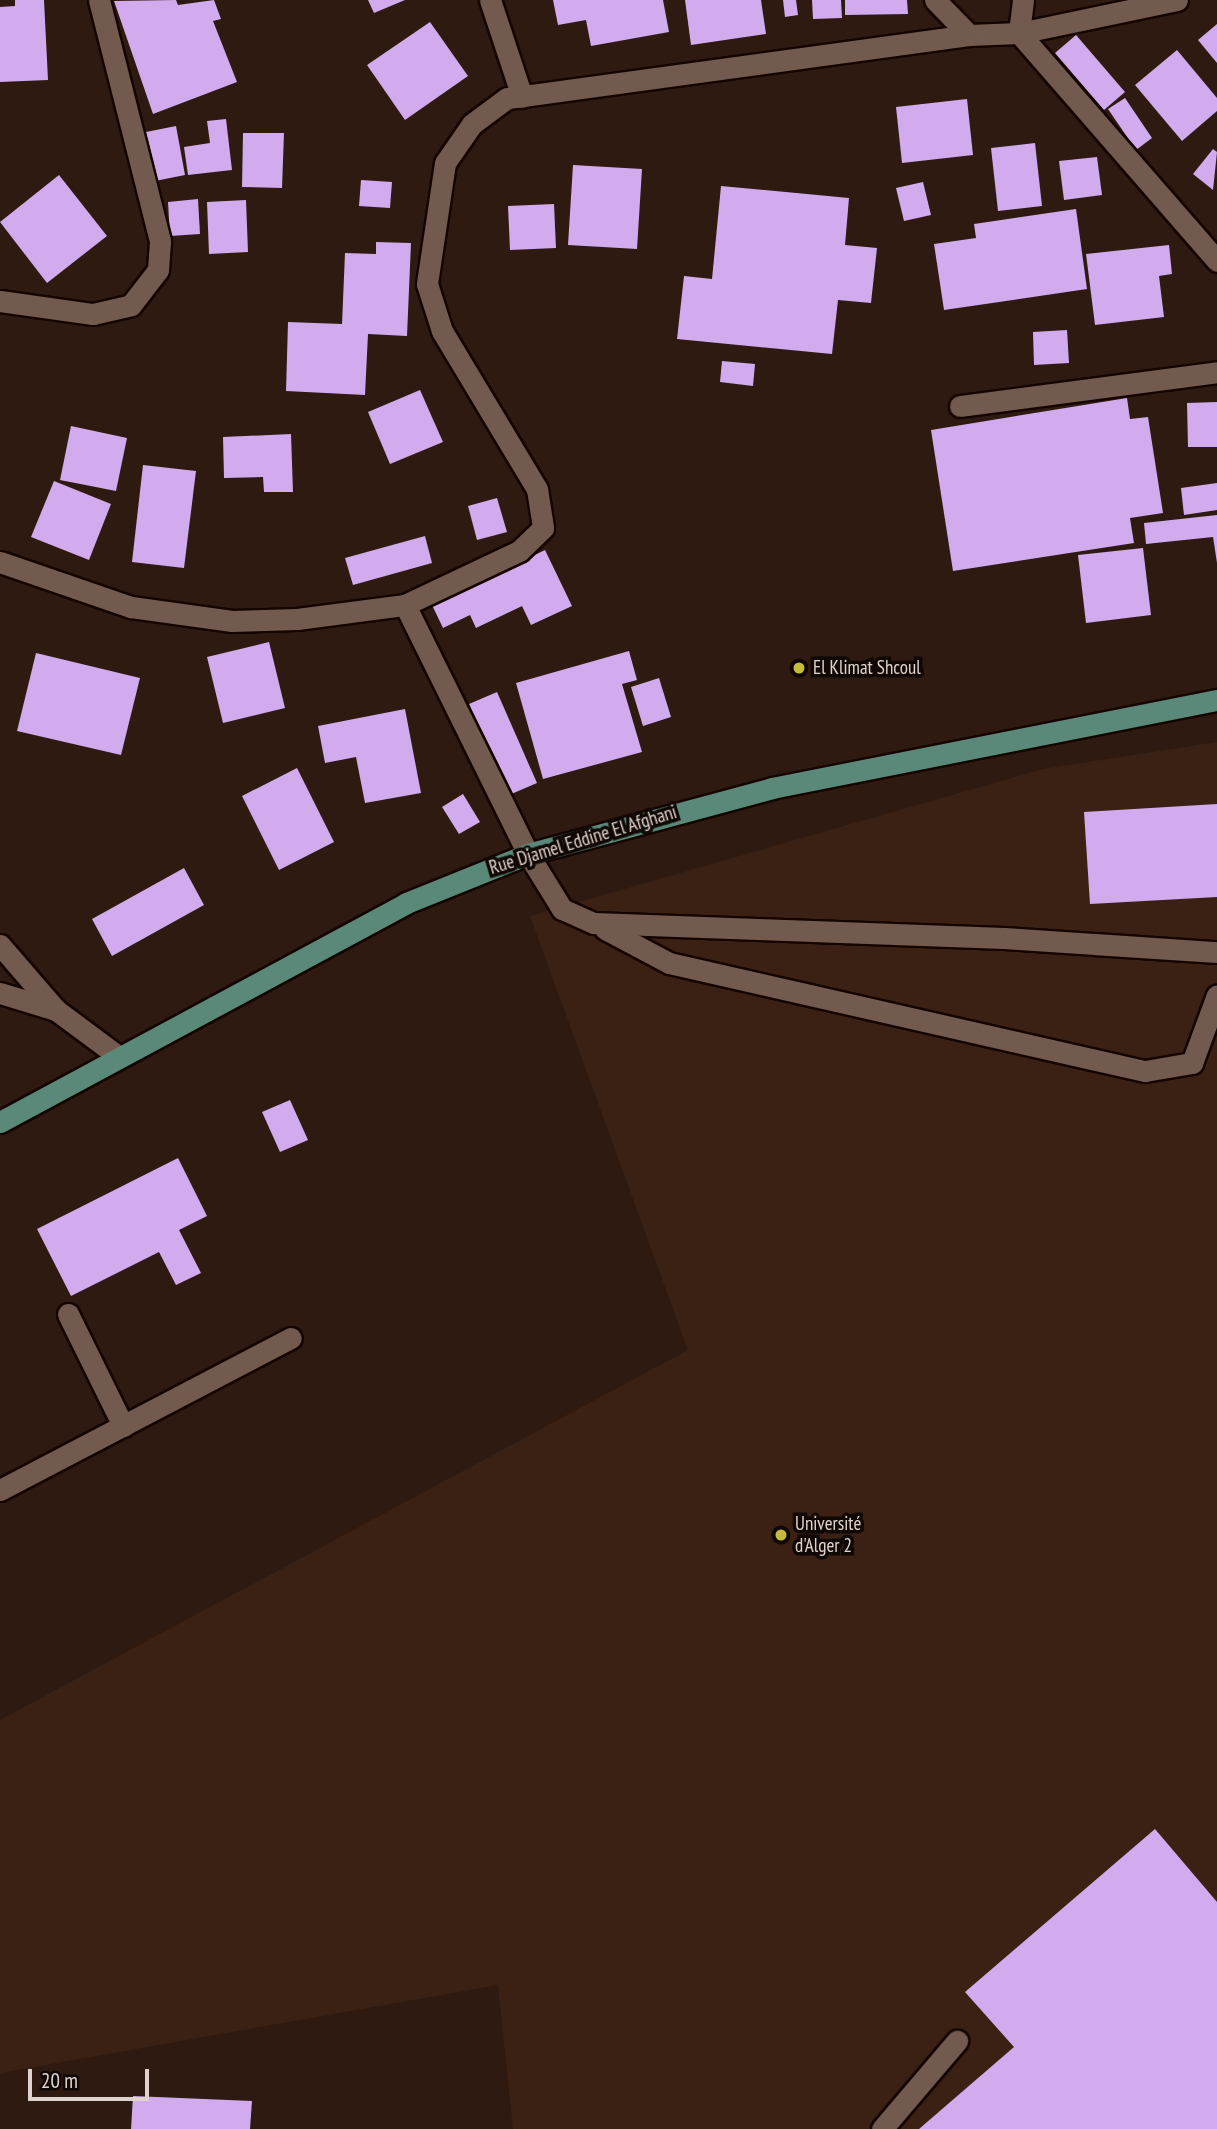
<!DOCTYPE html>
<meta charset="utf-8">
<style>
body{margin:0}
#map{position:relative;width:1217px;height:2129px;overflow:hidden;background:#2e1a11;font-family:"PT Sans Narrow",sans-serif}
div>[style]{position:absolute}
.built>*{inset:0;background:#3b2114}
.building>*{inset:0;background:#d1abed}
.roads{filter:drop-shadow(2px 0 #150501) drop-shadow(-2px 0 #150501) drop-shadow(0 2px #150501) drop-shadow(0 -2px #150501)}
.minor>*{height:21px;margin:-10.5px;padding:0 10.5px;transform-origin:10.5px;border-radius:10.5px;background:#725a4f}
.major>*{height:21px;margin:-10.5px;padding:0 10.5px;transform-origin:10.5px;border-radius:10.5px;background:#5a897a}
.dots>*{width:19px;height:19px;translate:-50% -50%;box-sizing:border-box;border:4px solid #100805;border-radius:50%}
span{translate:-50% -50%;white-space:nowrap;text-align:center;line-height:1.15;-webkit-text-stroke:7px #100805;paint-order:stroke}
.poi-label{font-size:19px;color:#e0d2cc}
.left{translate:0 -50%;text-align:left}
.street-label{font-size:19px;color:#e0d2cc}
.scale{position:absolute;left:28px;top:2069px;width:121px;height:32px;box-sizing:border-box;border:4px solid #e0d2cc;border-top:0;padding-left:9px;font-size:21px;line-height:24px;white-space:nowrap;color:#e0d2cc;-webkit-text-stroke:5px #100805;paint-order:stroke}
</style>
<div id="map">
<div class="built">
<div style="clip-path:polygon(1217px 742px,1217px 2129px,513px 2129px,498px 1985px,0 2073px,0 1720px,688px 1350px,530px 916px,1043px 769px)"></div>
</div>
<div class="building">
<div style="clip-path:polygon(15px 0,44px 0,48px 80px,0 82px,0 7px,15px 6px)"></div>
<div style="clip-path:polygon(176px 0,178px 5px,214px 0,221px 19px,213px 21px,237px 82px,153px 114px,114px 1px)"></div>
<div style="clip-path:polygon(368px 0,405px 0,374px 13px)"></div>
<div style="clip-path:polygon(553px 0,663px 0,669px 32px,591px 46px,586px 20px,558px 25px)"></div>
<div style="clip-path:polygon(685px 0,761px 0,766px 34px,691px 45px)"></div>
<div style="clip-path:polygon(783px 0,796px 0,798px 15px,785px 17px)"></div>
<div style="clip-path:polygon(812px 0,841px 0,842px 18px,813px 19px)"></div>
<div style="clip-path:polygon(845px 0,907px 0,908px 14px,845px 15px)"></div>
<div style="clip-path:polygon(430px 22px,468px 76px,405px 120px,367px 65px)"></div>
<div style="clip-path:polygon(1217px 24px,1217px 63px,1198px 40px)"></div>
<div style="clip-path:polygon(1076px 35px,1125px 92px,1104px 110px,1055px 53px)"></div>
<div style="clip-path:polygon(1177px 50px,1217px 98px,1217px 111px,1182px 141px,1135px 85px)"></div>
<div style="clip-path:polygon(1125px 98px,1152px 138px,1136px 150px,1108px 109px)"></div>
<div style="clip-path:polygon(967px 99px,973px 155px,902px 163px,896px 107px)"></div>
<div style="clip-path:polygon(226px 119px,232px 170px,188px 175px,184px 147px,210px 143px,207px 121px)"></div>
<div style="clip-path:polygon(176px 126px,185px 175px,150px 182px,141px 133px)"></div>
<div style="clip-path:polygon(243px 133px,284px 133px,282px 188px,242px 187px)"></div>
<div style="clip-path:polygon(1035px 143px,1042px 206px,998px 211px,991px 148px)"></div>
<div style="clip-path:polygon(1213px 149px,1217px 152px,1213px 190px,1193px 174px)"></div>
<div style="clip-path:polygon(1097px 157px,1102px 195px,1064px 200px,1059px 161px)"></div>
<div style="clip-path:polygon(573px 165px,642px 169px,637px 249px,568px 245px)"></div>
<div style="clip-path:polygon(59px 175px,107px 236px,47px 283px,0 222px)"></div>
<div style="clip-path:polygon(361px 180px,392px 182px,390px 208px,359px 206px)"></div>
<div style="clip-path:polygon(923px 182px,931px 215px,904px 221px,896px 188px)"></div>
<div style="clip-path:polygon(721px 186px,849px 198px,845px 245px,877px 248px,871px 303px,838px 300px,832px 354px,677px 339px,684px 276px,712px 279px)"></div>
<div style="clip-path:polygon(198px 199px,200px 234px,170px 236px,168px 202px)"></div>
<div style="clip-path:polygon(246px 200px,248px 252px,209px 254px,207px 202px)"></div>
<div style="clip-path:polygon(554px 204px,556px 248px,510px 250px,508px 206px)"></div>
<div style="clip-path:polygon(1076px 209px,1087px 289px,944px 310px,934px 244px,976px 238px,974px 224px)"></div>
<div style="clip-path:polygon(376px 242px,411px 243px,407px 336px,368px 334px,365px 395px,286px 391px,288px 322px,342px 324px,345px 253px,376px 254px)"></div>
<div style="clip-path:polygon(1169px 245px,1172px 274px,1159px 276px,1164px 317px,1095px 325px,1086px 254px)"></div>
<div style="clip-path:polygon(1067px 330px,1069px 363px,1034px 365px,1033px 332px)"></div>
<div style="clip-path:polygon(722px 361px,755px 364px,753px 386px,720px 382px)"></div>
<div style="clip-path:polygon(420px 390px,443px 442px,390px 464px,368px 412px)"></div>
<div style="clip-path:polygon(1127px 398px,1130px 419px,1148px 417px,1163px 513px,1130px 518px,1134px 543px,953px 571px,931px 430px)"></div>
<div style="clip-path:polygon(1217px 402px,1217px 447px,1188px 447px,1187px 403px)"></div>
<div style="clip-path:polygon(71px 426px,127px 438px,116px 491px,60px 480px)"></div>
<div style="clip-path:polygon(291px 434px,293px 492px,264px 492px,263px 477px,224px 478px,223px 437px)"></div>
<div style="clip-path:polygon(143px 465px,196px 471px,184px 568px,132px 562px)"></div>
<div style="clip-path:polygon(54px 481px,111px 504px,89px 560px,31px 537px)"></div>
<div style="clip-path:polygon(1217px 483px,1217px 510px,1184px 515px,1181px 488px)"></div>
<div style="clip-path:polygon(497px 498px,507px 532px,477px 540px,468px 506px)"></div>
<div style="clip-path:polygon(1217px 515px,1217px 563px,1213px 537px,1146px 544px,1144px 523px)"></div>
<div style="clip-path:polygon(425px 536px,432px 563px,353px 585px,345px 558px)"></div>
<div style="clip-path:polygon(1143px 548px,1151px 615px,1086px 623px,1078px 555px)"></div>
<div style="clip-path:polygon(545px 550px,572px 606px,531px 625px,522px 606px,476px 628px,470px 615px,443px 628px,432px 605px)"></div>
<div style="clip-path:polygon(269px 642px,285px 708px,223px 723px,207px 657px)"></div>
<div style="clip-path:polygon(629px 651px,637px 680px,622px 684px,642px 752px,543px 779px,516px 683px)"></div>
<div style="clip-path:polygon(36px 653px,140px 678px,121px 755px,17px 731px)"></div>
<div style="clip-path:polygon(659px 678px,671px 717px,643px 726px,631px 687px)"></div>
<div style="clip-path:polygon(497px 692px,537px 783px,509px 795px,469px 704px)"></div>
<div style="clip-path:polygon(405px 709px,421px 793px,365px 803px,356px 757px,325px 763px,318px 726px)"></div>
<div style="clip-path:polygon(297px 768px,334px 842px,279px 870px,242px 796px)"></div>
<div style="clip-path:polygon(463px 794px,480px 822px,459px 834px,442px 807px)"></div>
<div style="clip-path:polygon(1217px 804px,1217px 897px,1090px 904px,1084px 812px)"></div>
<div style="clip-path:polygon(184px 868px,204px 905px,112px 956px,92px 919px)"></div>
<div style="clip-path:polygon(290px 1100px,308px 1140px,280px 1152px,262px 1112px)"></div>
<div style="clip-path:polygon(178px 1158px,207px 1216px,179px 1230px,201px 1273px,176px 1285px,159px 1252px,71px 1296px,37px 1229px)"></div>
<div style="clip-path:polygon(1155px 1829px,1217px 1902px,1217px 2129px,919px 2129px,1014px 2047px,965px 1992px)"></div>
<div style="clip-path:polygon(133px 2096px,252px 2101px,250px 2129px,131px 2129px)"></div>
</div>
<div class="roads">
<div class="minor">
<div style="left:490px;top:0;width:102px;rotate:71.7deg"></div>
<div style="left:935px;top:0;width:49px;rotate:45.8deg"></div>
<div style="left:1023px;top:0;width:33px;rotate:97deg"></div>
<div style="left:1019px;top:33px;width:50px;rotate:177.7deg"></div>
<div style="left:969px;top:35px;width:466px;rotate:172.2deg"></div>
<div style="left:507px;top:98px;width:44px;rotate:143.4deg"></div>
<div style="left:472px;top:124px;width:47px;rotate:124.7deg"></div>
<div style="left:445px;top:163px;width:122px;rotate:98.5deg"></div>
<div style="left:427px;top:284px;width:49px;rotate:72.3deg"></div>
<div style="left:442px;top:331px;width:184px;rotate:59deg"></div>
<div style="left:537px;top:489px;width:39px;rotate:81deg"></div>
<div style="left:543px;top:528px;width:33px;rotate:136deg"></div>
<div style="left:519px;top:551px;width:126px;rotate:154.7deg"></div>
<div style="left:405px;top:605px;width:278px;rotate:63.7deg"></div>
<div style="left:528px;top:854px;width:65px;rotate:58.3deg"></div>
<div style="left:562px;top:909px;width:35px;rotate:24deg"></div>
<div style="left:594px;top:923px;width:410px;rotate:2.1deg"></div>
<div style="left:1004px;top:938px;width:213px;rotate:3.8deg"></div>
<div style="left:1177px;top:0;width:161px;rotate:168.2deg"></div>
<div style="left:1019px;top:33px;width:302px;rotate:49deg"></div>
<div style="left:0;top:301px;width:94px;rotate:8deg"></div>
<div style="left:93px;top:314px;width:39px;rotate:-13deg"></div>
<div style="left:131px;top:305px;width:44px;rotate:-52.4deg"></div>
<div style="left:158px;top:270px;width:29px;rotate:-86deg"></div>
<div style="left:160px;top:241px;width:249px;rotate:-104.2deg"></div>
<div style="left:960px;top:406px;width:259px;rotate:-7.5deg"></div>
<div style="left:0;top:562px;width:139px;rotate:19deg"></div>
<div style="left:131px;top:607px;width:102px;rotate:7.9deg"></div>
<div style="left:232px;top:621px;width:65px;rotate:-1.8deg"></div>
<div style="left:297px;top:619px;width:109px;rotate:-7.4deg"></div>
<div style="left:605px;top:929px;width:72px;rotate:28deg"></div>
<div style="left:669px;top:963px;width:488px;rotate:12.8deg"></div>
<div style="left:1145px;top:1071px;width:48px;rotate:-9.7deg"></div>
<div style="left:1192px;top:1063px;width:72px;rotate:-69.8deg"></div>
<div style="left:0;top:945px;width:86px;rotate:49.3deg"></div>
<div style="left:56px;top:1010px;width:77px;rotate:36.6deg"></div>
<div style="left:0;top:993px;width:59px;rotate:16.9deg"></div>
<div style="left:68px;top:1314px;width:125px;rotate:63.8deg"></div>
<div style="left:0;top:1490px;width:328px;rotate:-27.6deg"></div>
<div style="left:882px;top:2129px;width:116px;rotate:-49.6deg"></div>
</div>
<div class="major">
<div style="left:0;top:1122px;width:461px;rotate:-28.3deg"></div>
<div style="left:406px;top:903px;width:131px;rotate:-21.9deg"></div>
<div style="left:528px;top:854px;width:253px;rotate:-15.1deg"></div>
<div style="left:772px;top:788px;width:454px;rotate:-11.2deg"></div>
</div>
</div>
<div class="dots">
<div style="left:799px;top:668px;background:#c6bc3c"></div>
<div style="left:781px;top:1535px;background:#c6bc3c"></div>
</div>
<div class="poi-label">
<span class="left" style="left:813px;top:668px">El Klimat Shcoul</span>
<span class="left" style="left:795px;top:1535px">Université<br>d'Alger 2</span>
</div>
<div class="street-label">
<span style="left:583px;top:840px;rotate:-17deg">Rue Djamel Eddine El Afghani</span>
</div>
<div class="scale">20 m</div>
</div>
